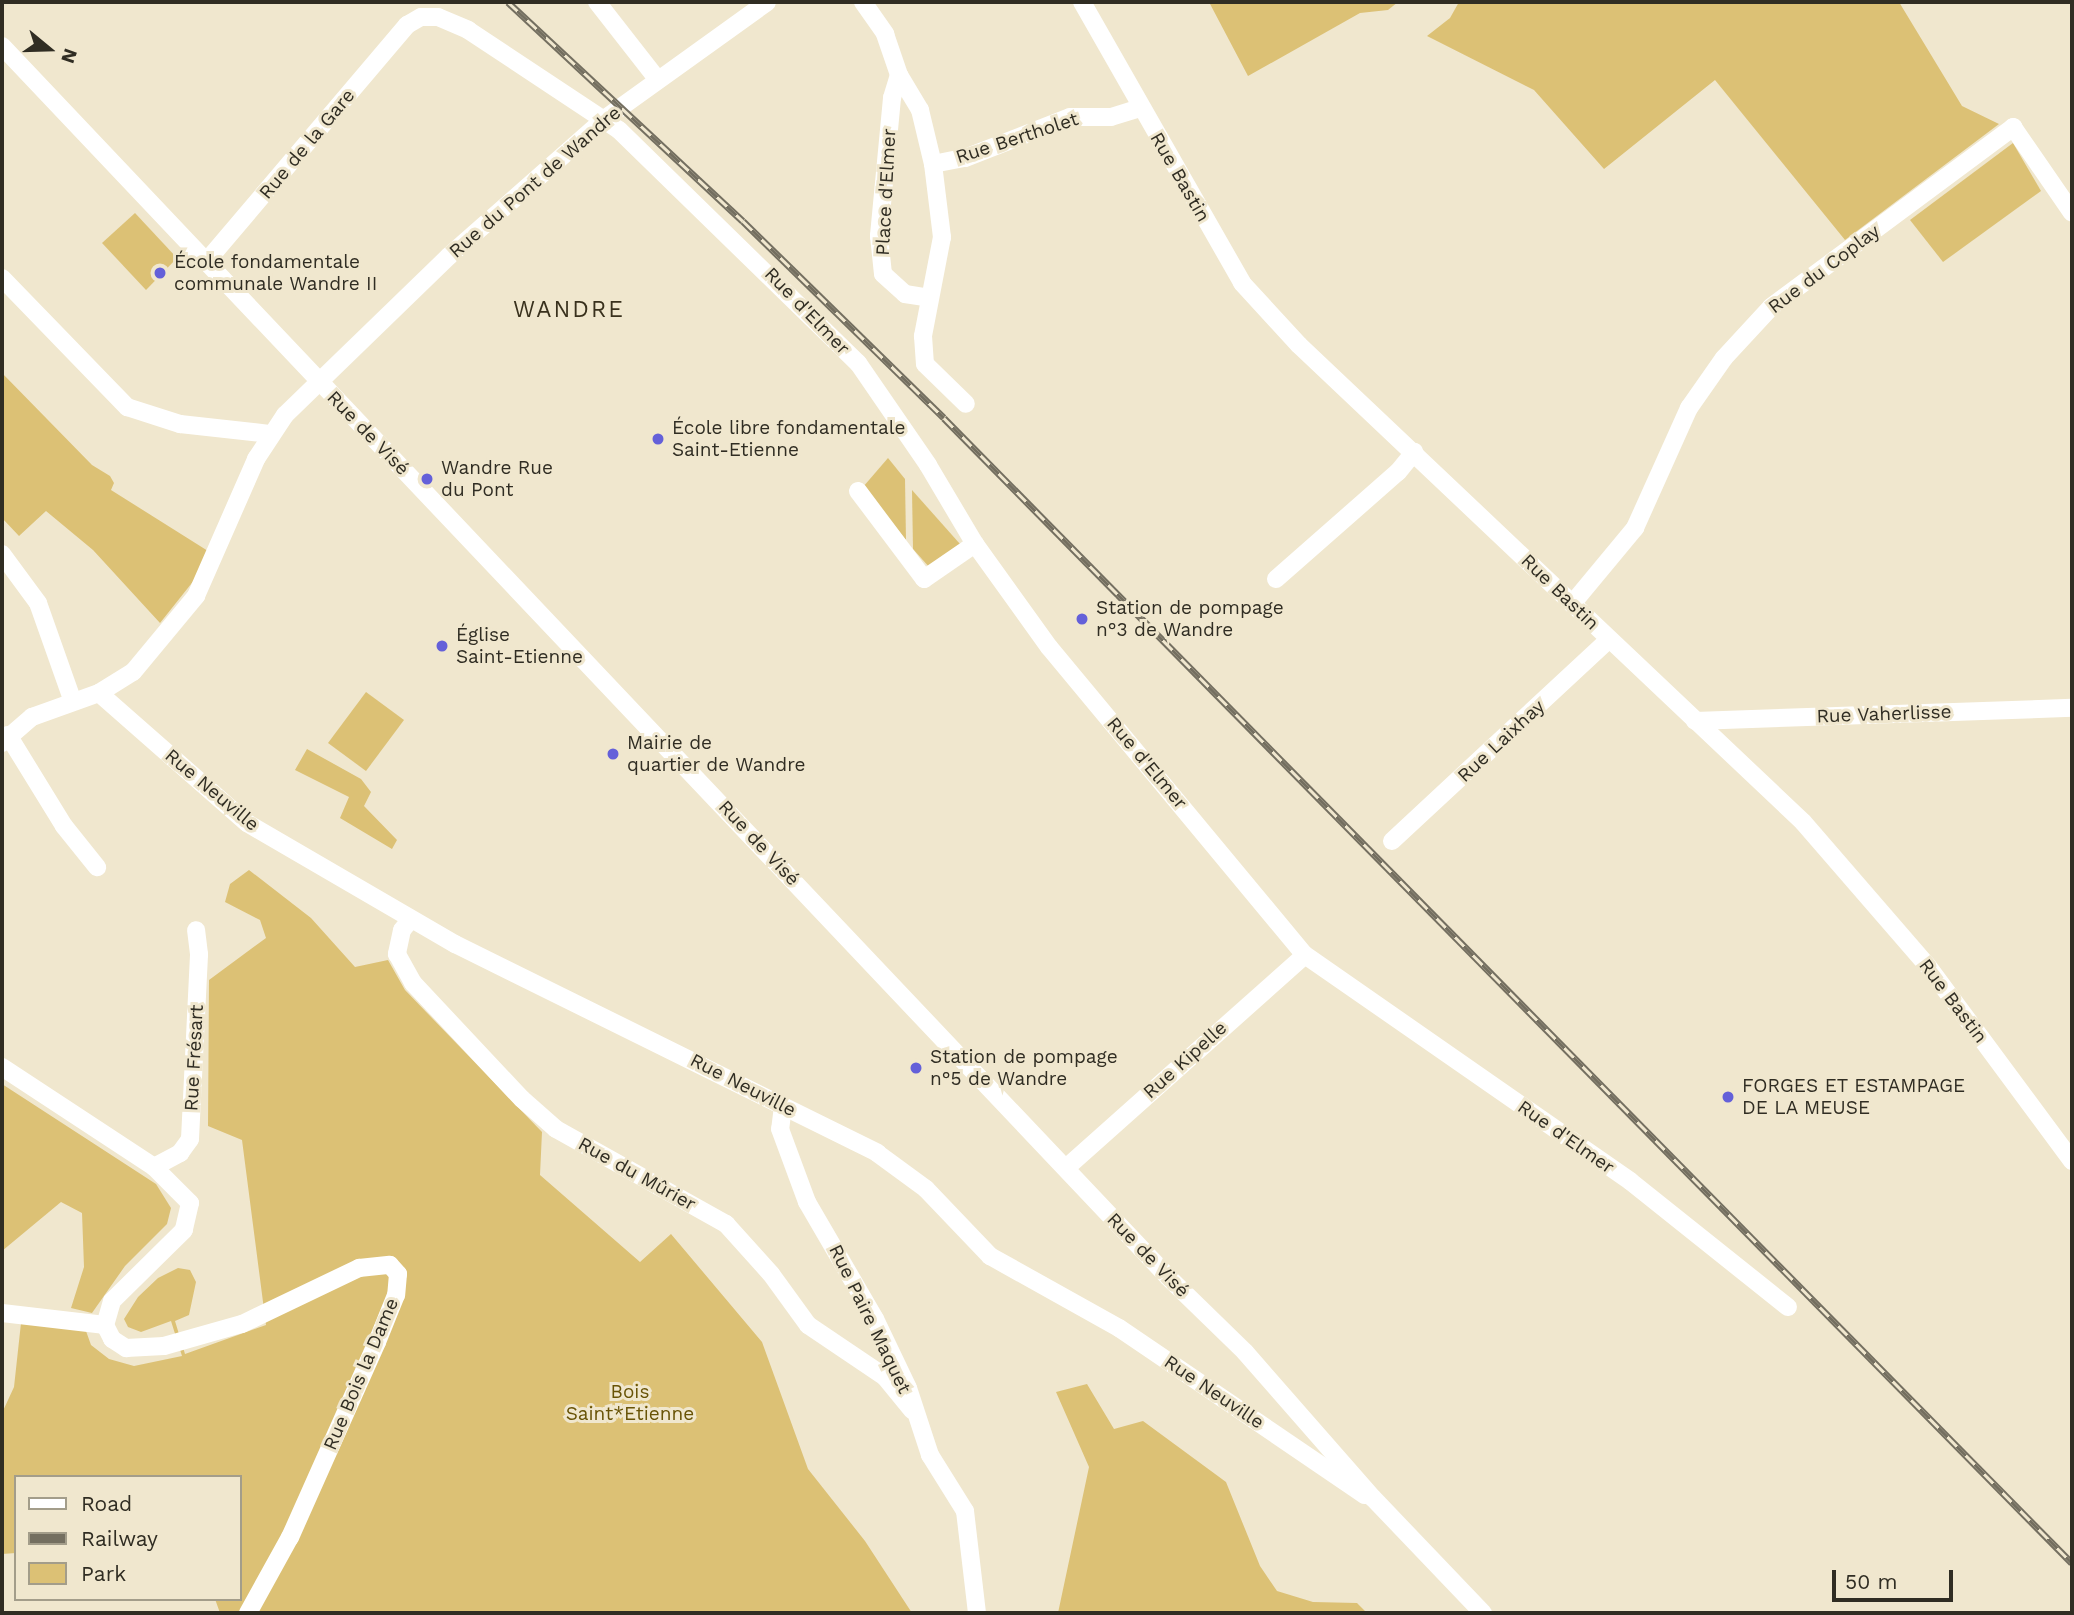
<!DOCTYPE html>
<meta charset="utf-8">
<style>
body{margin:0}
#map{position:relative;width:2074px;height:1615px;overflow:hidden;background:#f0e7ce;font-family:"Work Sans",sans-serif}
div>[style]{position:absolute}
.green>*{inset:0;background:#dcc175}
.minor>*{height:18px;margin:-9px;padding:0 9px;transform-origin:9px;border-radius:9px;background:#fff}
.rail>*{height:7px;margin-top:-3.5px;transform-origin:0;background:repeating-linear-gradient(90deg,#f0e7ce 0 13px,#746f60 0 26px);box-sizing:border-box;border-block:2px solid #746f60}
.dots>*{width:19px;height:19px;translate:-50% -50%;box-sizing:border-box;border:4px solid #f0e7ce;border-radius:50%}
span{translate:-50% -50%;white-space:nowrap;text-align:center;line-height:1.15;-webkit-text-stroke:6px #f0e7ce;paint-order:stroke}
.street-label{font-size:19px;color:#302d23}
.poi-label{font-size:19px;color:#302d23}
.left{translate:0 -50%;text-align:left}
.park-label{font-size:19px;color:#685306}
.quarter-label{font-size:23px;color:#39311d;letter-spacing:2px}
.frame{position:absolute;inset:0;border:4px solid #302d23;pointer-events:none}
.legend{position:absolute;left:14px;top:1475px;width:228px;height:126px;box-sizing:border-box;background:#f0e7ce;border:2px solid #a39d8a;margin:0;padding:9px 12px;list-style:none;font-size:21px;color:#302d23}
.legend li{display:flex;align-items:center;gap:14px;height:35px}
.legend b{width:35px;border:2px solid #a39d8a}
.north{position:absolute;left:14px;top:14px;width:70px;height:70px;-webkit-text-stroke:5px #f0e7ce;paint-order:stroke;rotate:109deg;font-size:19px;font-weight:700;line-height:28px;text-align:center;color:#302d23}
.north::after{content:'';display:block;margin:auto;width:24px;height:32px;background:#302d23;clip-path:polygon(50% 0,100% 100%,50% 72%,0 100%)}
.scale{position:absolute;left:1832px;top:1570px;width:121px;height:32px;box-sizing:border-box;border:4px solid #302d23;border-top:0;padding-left:9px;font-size:21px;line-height:24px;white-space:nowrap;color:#302d23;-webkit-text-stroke:5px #f0e7ce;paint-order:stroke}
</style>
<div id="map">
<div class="green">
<div style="clip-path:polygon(1209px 2px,1398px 2px,1388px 10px,1360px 13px,1248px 76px)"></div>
<div style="clip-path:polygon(1459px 2px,1899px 2px,1962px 106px,1999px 124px,1845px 240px,1715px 80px,1604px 169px,1534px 90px,1427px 36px,1450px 18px)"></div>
<div style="clip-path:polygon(2013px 143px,2041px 191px,1943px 262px,1910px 220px)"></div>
<div style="clip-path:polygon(135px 213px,177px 258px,146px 290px,102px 243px)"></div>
<div style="clip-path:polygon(2px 373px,92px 465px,110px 476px,114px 483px,111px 490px,208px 551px,203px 569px,160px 623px,93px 550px,46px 511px,19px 536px,2px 518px)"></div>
<div style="clip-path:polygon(888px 458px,905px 479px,906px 540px,863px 487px)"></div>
<div style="clip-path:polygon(912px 490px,960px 544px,930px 568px,913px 549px)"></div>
<div style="clip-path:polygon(366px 692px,404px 720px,366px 771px,328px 743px)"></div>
<div style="clip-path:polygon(307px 749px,361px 779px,371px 792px,364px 806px,397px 840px,392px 849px,340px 818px,349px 797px,295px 770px)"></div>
<div style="clip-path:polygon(249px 870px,311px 918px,355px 967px,388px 960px,405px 990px,542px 1132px,540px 1175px,640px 1262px,671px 1234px,762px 1342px,808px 1469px,865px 1541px,912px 1613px,220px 1613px,215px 1599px,240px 1599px,240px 1477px,16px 1477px,16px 1553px,2px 1554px,2px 1413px,14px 1387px,21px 1323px,86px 1331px,91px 1345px,109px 1359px,134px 1366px,182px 1356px,171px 1321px,141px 1332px,128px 1327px,124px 1319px,138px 1297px,158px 1278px,178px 1268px,190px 1270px,196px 1282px,189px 1315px,175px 1321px,185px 1354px,266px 1325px,242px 1140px,208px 1126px,209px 980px,266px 938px,260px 920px,225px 902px,230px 884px)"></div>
<div style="clip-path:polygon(2px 1084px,156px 1184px,171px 1208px,167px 1224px,125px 1266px,92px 1313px,71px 1308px,84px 1267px,82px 1213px,61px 1202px,2px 1251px)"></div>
<div style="clip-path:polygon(1087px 1384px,1114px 1429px,1143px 1421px,1226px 1482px,1260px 1566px,1277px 1591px,1313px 1602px,1357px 1603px,1367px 1613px,1058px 1613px,1089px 1467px,1056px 1392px)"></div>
</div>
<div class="minor">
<div style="left:597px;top:2px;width:99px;rotate:52deg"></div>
<div style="left:863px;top:2px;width:39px;rotate:55deg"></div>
<div style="left:885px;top:34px;width:43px;rotate:71.1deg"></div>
<div style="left:899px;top:75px;width:41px;rotate:59deg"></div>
<div style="left:920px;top:110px;width:56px;rotate:76.5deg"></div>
<div style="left:933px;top:164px;width:74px;rotate:83deg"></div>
<div style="left:942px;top:237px;width:101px;rotate:100.9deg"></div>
<div style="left:923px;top:336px;width:28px;rotate:86deg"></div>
<div style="left:925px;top:364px;width:57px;rotate:44.3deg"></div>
<div style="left:1082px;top:2px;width:323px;rotate:60.3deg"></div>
<div style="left:1242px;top:283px;width:84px;rotate:47.4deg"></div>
<div style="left:1299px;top:345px;width:694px;rotate:43.42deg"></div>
<div style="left:1803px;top:822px;width:189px;rotate:49.1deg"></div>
<div style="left:1927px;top:965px;width:244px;rotate:53.5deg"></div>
<div style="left:2px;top:46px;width:1696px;rotate:46.55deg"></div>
<div style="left:1168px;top:1277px;width:107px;rotate:44.2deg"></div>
<div style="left:1245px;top:1352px;width:194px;rotate:48.8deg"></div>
<div style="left:1373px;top:1498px;width:159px;rotate:46.3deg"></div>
<div style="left:899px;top:75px;width:24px;rotate:107deg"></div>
<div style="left:892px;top:98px;width:139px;rotate:95.4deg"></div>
<div style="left:879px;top:236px;width:38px;rotate:84deg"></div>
<div style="left:883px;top:274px;width:30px;rotate:42deg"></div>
<div style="left:905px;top:294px;width:25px;rotate:9deg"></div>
<div style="left:933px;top:164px;width:33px;rotate:-11deg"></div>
<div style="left:965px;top:158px;width:113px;rotate:-21.3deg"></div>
<div style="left:1070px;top:117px;width:41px"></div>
<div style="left:1111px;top:117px;width:30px;rotate:-17deg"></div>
<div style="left:206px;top:262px;width:311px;rotate:-49.7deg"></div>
<div style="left:407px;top:25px;width:16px;rotate:-30deg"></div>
<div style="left:421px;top:17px;width:17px"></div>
<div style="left:438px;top:17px;width:33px;rotate:23deg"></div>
<div style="left:468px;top:30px;width:181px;rotate:33.5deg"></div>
<div style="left:619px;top:130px;width:334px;rotate:44.3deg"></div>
<div style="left:858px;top:363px;width:124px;rotate:55.5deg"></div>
<div style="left:928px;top:465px;width:92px;rotate:59.3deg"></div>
<div style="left:975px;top:544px;width:127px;rotate:54.3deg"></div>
<div style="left:1049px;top:647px;width:400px;rotate:50.3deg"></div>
<div style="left:1305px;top:955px;width:396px;rotate:34.8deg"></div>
<div style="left:1630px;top:1181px;width:202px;rotate:38.6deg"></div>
<div style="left:2px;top:278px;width:180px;rotate:45.9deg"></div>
<div style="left:127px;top:407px;width:56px;rotate:17.8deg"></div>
<div style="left:180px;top:424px;width:92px;rotate:6.3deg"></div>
<div style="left:858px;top:491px;width:110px;rotate:53.1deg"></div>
<div style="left:924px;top:579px;width:62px;rotate:-34.5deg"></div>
<div style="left:2px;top:554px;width:61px;rotate:53.7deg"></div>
<div style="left:38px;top:603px;width:102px;rotate:70.5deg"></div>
<div style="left:1276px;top:579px;width:162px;rotate:-41.3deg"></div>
<div style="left:1398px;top:472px;width:26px;rotate:-51deg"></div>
<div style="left:1572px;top:604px;width:99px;rotate:-50.3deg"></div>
<div style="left:1635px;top:528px;width:132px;rotate:-65.8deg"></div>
<div style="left:1689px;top:408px;width:61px;rotate:-55deg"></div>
<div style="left:1724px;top:358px;width:69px;rotate:-47.3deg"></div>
<div style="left:1771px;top:307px;width:302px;rotate:-36.6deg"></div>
<div style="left:2013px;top:127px;width:104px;rotate:55.5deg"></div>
<div style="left:99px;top:693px;width:197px;rotate:41.3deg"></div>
<div style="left:247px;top:823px;width:241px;rotate:30.2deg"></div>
<div style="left:455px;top:944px;width:471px;rotate:26.3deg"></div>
<div style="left:877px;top:1153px;width:61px;rotate:36.3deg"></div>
<div style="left:926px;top:1189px;width:93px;rotate:46.3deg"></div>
<div style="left:990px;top:1256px;width:148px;rotate:29.2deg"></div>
<div style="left:1119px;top:1328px;width:297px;rotate:34.2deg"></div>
<div style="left:1695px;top:721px;width:377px;rotate:-2deg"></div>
<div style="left:8px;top:735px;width:107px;rotate:58.4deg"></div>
<div style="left:64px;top:826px;width:53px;rotate:51.2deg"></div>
<div style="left:2px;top:743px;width:40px;rotate:-41deg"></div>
<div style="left:32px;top:717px;width:71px;rotate:-19.7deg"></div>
<div style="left:99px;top:693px;width:40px;rotate:-32deg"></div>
<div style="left:133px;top:672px;width:99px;rotate:-50.3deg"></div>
<div style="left:196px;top:596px;width:150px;rotate:-66.3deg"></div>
<div style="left:256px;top:459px;width:53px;rotate:-56.6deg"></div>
<div style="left:285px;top:415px;width:228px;rotate:-44.1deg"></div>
<div style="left:449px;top:256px;width:205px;rotate:-41.4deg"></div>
<div style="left:603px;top:120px;width:202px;rotate:-35.7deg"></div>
<div style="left:1392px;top:841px;width:296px;rotate:-42.9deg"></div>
<div style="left:411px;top:919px;width:14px;rotate:129deg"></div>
<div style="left:402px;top:930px;width:25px;rotate:102deg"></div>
<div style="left:397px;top:954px;width:33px;rotate:61deg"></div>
<div style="left:413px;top:983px;width:159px;rotate:46.8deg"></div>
<div style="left:522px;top:1099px;width:45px;rotate:41.4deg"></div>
<div style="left:556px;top:1129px;width:195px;rotate:29.2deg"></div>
<div style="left:726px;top:1224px;width:67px;rotate:48deg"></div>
<div style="left:771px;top:1274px;width:63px;rotate:54deg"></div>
<div style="left:808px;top:1325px;width:93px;rotate:34deg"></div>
<div style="left:885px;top:1377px;width:43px;rotate:50.7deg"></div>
<div style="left:2px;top:1067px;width:182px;rotate:33.3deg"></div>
<div style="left:154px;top:1167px;width:51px;rotate:45deg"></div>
<div style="left:190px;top:1203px;width:28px;rotate:103deg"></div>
<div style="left:184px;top:1230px;width:101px;rotate:135.4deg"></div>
<div style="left:112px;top:1301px;width:25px;rotate:106deg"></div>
<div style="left:105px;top:1325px;width:16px;rotate:63deg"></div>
<div style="left:112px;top:1339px;width:17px;rotate:33deg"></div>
<div style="left:126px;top:1348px;width:38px;rotate:-3deg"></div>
<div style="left:164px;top:1346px;width:81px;rotate:-15.8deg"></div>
<div style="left:242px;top:1324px;width:130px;rotate:-25.6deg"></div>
<div style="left:359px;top:1268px;width:31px;rotate:-6deg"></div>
<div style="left:390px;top:1265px;width:12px;rotate:48deg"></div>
<div style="left:398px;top:1274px;width:21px;rotate:95deg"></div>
<div style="left:396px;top:1295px;width:51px;rotate:112deg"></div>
<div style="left:377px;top:1342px;width:214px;rotate:114deg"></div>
<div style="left:290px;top:1537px;width:87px;rotate:118.9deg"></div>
<div style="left:783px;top:1106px;width:23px;rotate:97deg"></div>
<div style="left:780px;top:1129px;width:78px;rotate:69.7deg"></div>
<div style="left:807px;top:1202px;width:135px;rotate:59.8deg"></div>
<div style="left:875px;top:1319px;width:76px;rotate:64.4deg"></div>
<div style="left:908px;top:1388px;width:71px;rotate:71.8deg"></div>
<div style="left:930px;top:1455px;width:66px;rotate:58deg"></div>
<div style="left:965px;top:1511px;width:103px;rotate:83.3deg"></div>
<div style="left:154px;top:1167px;width:30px;rotate:-28deg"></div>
<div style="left:180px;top:1153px;width:17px;rotate:-54deg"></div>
<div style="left:190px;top:1139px;width:185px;rotate:-87.2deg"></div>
<div style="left:199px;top:954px;width:24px;rotate:-97deg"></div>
<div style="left:1066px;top:1168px;width:320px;rotate:-41.7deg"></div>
<div style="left:2px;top:1313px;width:104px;rotate:6.6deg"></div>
</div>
<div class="rail">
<div style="left:508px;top:2px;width:321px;rotate:43deg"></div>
<div style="left:743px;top:221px;width:281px;rotate:44.4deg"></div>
<div style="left:944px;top:418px;width:1607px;rotate:45.43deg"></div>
</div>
<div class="dots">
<div style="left:160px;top:273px;background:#6460d9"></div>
<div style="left:658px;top:439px;background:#6460d9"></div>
<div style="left:427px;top:479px;background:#6460d9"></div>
<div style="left:1082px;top:619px;background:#6460d9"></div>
<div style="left:442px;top:646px;background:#6460d9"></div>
<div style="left:613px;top:754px;background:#6460d9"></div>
<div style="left:916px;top:1068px;background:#6460d9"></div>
<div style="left:1728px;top:1097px;background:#6460d9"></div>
</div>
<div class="street-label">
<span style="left:1017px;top:138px;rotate:-18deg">Rue Bertholet</span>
<span style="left:307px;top:144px;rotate:-50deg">Rue de la Gare</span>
<span style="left:1180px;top:177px;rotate:60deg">Rue Bastin</span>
<span style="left:535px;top:182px;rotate:-41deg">Rue du Pont de Wandre</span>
<span style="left:886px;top:192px;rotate:-87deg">Place d'Elmer</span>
<span style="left:1824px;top:269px;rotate:-37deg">Rue du Coplay</span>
<span style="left:807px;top:311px;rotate:46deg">Rue d'Elmer</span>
<span style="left:368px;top:433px;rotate:46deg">Rue de Visé</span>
<span style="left:1560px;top:592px;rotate:44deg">Rue Bastin</span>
<span style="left:1884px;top:714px;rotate:-2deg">Rue Vaherlisse</span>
<span style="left:1501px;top:741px;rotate:-43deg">Rue Laixhay</span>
<span style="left:1147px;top:763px;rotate:50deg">Rue d'Elmer</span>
<span style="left:212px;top:790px;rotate:40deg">Rue Neuville</span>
<span style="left:759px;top:843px;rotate:47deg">Rue de Visé</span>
<span style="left:1953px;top:1001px;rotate:53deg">Rue Bastin</span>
<span style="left:194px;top:1058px;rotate:-87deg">Rue Frésart</span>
<span style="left:1185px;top:1060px;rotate:-42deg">Rue Kipelle</span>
<span style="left:743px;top:1085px;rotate:27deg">Rue Neuville</span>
<span style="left:1566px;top:1137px;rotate:35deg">Rue d'Elmer</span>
<span style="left:637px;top:1174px;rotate:29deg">Rue du Mûrier</span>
<span style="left:1148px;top:1255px;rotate:46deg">Rue de Visé</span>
<span style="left:870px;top:1319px;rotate:64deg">Rue Paire Maquet</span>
<span style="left:361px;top:1374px;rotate:-67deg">Rue Bois la Dame</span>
<span style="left:1214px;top:1392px;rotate:34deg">Rue Neuville</span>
</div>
<div class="poi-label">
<span class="left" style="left:174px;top:273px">École fondamentale<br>communale Wandre II</span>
<span class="left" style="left:672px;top:439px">École libre fondamentale<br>Saint-Etienne</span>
<span class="left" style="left:441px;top:479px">Wandre Rue<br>du Pont</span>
<span class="left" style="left:1096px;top:619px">Station de pompage<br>n°3 de Wandre</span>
<span class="left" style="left:456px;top:646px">Église<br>Saint-Etienne</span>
<span class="left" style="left:627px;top:754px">Mairie de<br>quartier de Wandre</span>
<span class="left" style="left:930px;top:1068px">Station de pompage<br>n°5 de Wandre</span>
<span class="left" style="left:1742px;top:1097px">FORGES ET ESTAMPAGE<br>DE LA MEUSE</span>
</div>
<div class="park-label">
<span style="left:630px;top:1403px">Bois<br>Saint*Etienne</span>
</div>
<div class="quarter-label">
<span style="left:569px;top:310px">WANDRE</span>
</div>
<div class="frame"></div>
<ul class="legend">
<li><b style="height:9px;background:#fff"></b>Road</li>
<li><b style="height:9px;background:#746f60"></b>Railway</li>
<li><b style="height:19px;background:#dcc175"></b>Park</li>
</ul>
<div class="north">N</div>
<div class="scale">50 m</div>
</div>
